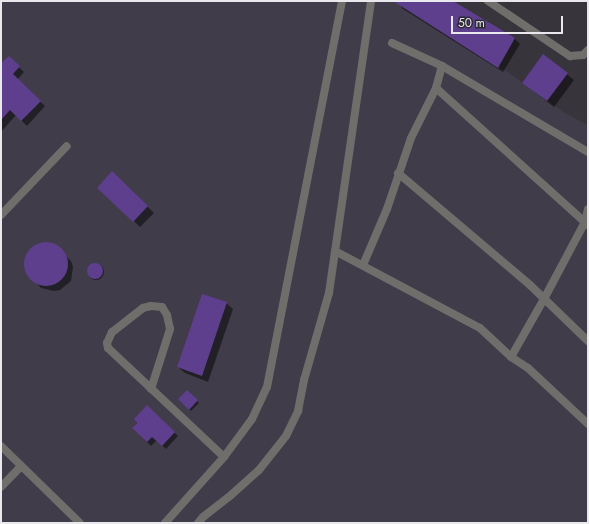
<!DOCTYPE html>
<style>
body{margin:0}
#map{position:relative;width:589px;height:524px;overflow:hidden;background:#37343c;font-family:Jost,sans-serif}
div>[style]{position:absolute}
.built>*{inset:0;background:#403c4a}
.shadow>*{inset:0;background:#0007}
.round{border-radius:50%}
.building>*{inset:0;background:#5d3f8d}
.lane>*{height:8px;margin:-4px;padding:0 4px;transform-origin:4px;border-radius:4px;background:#6f6e6a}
span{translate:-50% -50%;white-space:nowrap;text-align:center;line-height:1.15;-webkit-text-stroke:3px #2c2a32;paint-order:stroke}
.frame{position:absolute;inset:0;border:2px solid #e9e8ed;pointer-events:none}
.scale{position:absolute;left:451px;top:16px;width:112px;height:18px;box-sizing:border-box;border:2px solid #e9e8ed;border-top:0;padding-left:5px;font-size:12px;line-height:14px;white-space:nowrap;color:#e9e8ed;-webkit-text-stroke:3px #2c2a32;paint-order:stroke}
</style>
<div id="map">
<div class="built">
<div style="clip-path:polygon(1px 1px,408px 1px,565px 113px,588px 125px,588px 523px,1px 523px)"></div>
</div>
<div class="shadow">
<div style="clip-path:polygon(400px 1px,450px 1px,515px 39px,520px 44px,503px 72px,403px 9px,399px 4px)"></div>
<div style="clip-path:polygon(543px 55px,574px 80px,554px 107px,523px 83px)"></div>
<div style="clip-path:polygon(9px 58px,24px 72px,17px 80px,45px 106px,27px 126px,16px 115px,1px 132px,1px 67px)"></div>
<div style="clip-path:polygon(112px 173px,154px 213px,140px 227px,98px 188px)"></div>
<div style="clip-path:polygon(40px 244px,54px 245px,71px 261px,73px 267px,71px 281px,60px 290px,54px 291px,41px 288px,26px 270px,25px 264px,29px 251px)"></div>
<div class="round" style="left:88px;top:264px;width:16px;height:16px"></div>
<div style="clip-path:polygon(226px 303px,233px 309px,208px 382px,185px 373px,178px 367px)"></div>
<div style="clip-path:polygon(187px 391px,199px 403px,191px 411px,179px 399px)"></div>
<div style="clip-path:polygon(147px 407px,178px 436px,166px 449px,157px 440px,151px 446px,133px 428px)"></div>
</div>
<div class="building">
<div style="clip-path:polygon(393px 1px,453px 1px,515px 38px,498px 68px)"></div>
<div style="clip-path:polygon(543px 54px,568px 73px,547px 101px,522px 83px)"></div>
<div style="clip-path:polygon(9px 56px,20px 66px,13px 74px,41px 101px,21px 121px,10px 110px,1px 120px,1px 63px)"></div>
<div style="clip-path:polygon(112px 171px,148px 206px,133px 222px,97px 188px)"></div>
<div class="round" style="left:24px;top:242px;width:44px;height:44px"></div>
<div class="round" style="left:87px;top:263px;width:16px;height:16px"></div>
<div style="clip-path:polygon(202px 294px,227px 302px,202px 376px,177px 367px)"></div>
<div style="clip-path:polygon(187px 390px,198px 400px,189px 410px,178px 399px)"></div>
<div style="clip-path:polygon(147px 405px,175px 432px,162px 446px,152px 437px,147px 442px,132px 428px,137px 423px,134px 419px)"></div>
</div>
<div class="lane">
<div style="left:488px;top:1px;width:99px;rotate:33.9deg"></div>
<div style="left:570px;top:56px;width:13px;rotate:-4deg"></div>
<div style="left:583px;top:55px;width:7px;rotate:-45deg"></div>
<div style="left:392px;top:43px;width:55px;rotate:24.7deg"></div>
<div style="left:442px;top:66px;width:169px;rotate:30.5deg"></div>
<div style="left:436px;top:88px;width:205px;rotate:42deg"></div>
<div style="left:398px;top:173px;width:173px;rotate:40.3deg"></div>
<div style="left:530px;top:285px;width:81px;rotate:44deg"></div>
<div style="left:1px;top:215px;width:95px;rotate:-46.3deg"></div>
<div style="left:335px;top:251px;width:164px;rotate:28deg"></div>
<div style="left:480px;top:328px;width:42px;rotate:43.1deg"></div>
<div style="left:511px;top:357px;width:20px;rotate:33deg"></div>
<div style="left:528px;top:368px;width:82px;rotate:43deg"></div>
<div style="left:363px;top:265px;width:61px;rotate:-66.8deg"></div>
<div style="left:387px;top:209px;width:75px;rotate:-71.3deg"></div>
<div style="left:411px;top:138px;width:56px;rotate:-63.4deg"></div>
<div style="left:436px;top:88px;width:23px;rotate:-75deg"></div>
<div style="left:511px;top:357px;width:67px;rotate:-60.4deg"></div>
<div style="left:544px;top:299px;width:87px;rotate:-62deg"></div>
<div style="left:585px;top:222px;width:13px;rotate:-77deg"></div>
<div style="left:151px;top:389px;width:63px;rotate:-72.4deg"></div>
<div style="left:170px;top:329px;width:14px;rotate:-102deg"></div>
<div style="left:167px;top:315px;width:9px;rotate:-122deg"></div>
<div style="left:162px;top:307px;width:11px;rotate:-175deg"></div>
<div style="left:151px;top:306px;width:8px;rotate:166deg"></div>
<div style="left:143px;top:308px;width:39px;rotate:142deg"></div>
<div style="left:112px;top:332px;width:12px;rotate:114deg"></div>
<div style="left:107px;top:343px;width:5px;rotate:79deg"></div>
<div style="left:108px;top:348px;width:159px;rotate:43.2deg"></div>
<div style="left:1px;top:446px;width:110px;rotate:44.3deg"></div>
<div style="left:1px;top:487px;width:29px;rotate:-46deg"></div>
<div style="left:165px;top:523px;width:89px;rotate:-48.2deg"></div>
<div style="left:224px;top:457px;width:47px;rotate:-53.6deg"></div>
<div style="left:252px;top:419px;width:35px;rotate:-65deg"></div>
<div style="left:267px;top:387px;width:393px;rotate:-79deg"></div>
<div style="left:198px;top:523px;width:8px;rotate:-50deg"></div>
<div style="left:203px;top:517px;width:34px;rotate:-38deg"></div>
<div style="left:230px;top:496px;width:39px;rotate:-42deg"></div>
<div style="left:259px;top:470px;width:43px;rotate:-51.5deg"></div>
<div style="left:286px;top:436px;width:28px;rotate:-64deg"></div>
<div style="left:298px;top:411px;width:32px;rotate:-79deg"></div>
<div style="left:304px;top:380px;width:91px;rotate:-74deg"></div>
<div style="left:329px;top:293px;width:295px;rotate:-81.8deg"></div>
</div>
<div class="frame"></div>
<div class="scale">50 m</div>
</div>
